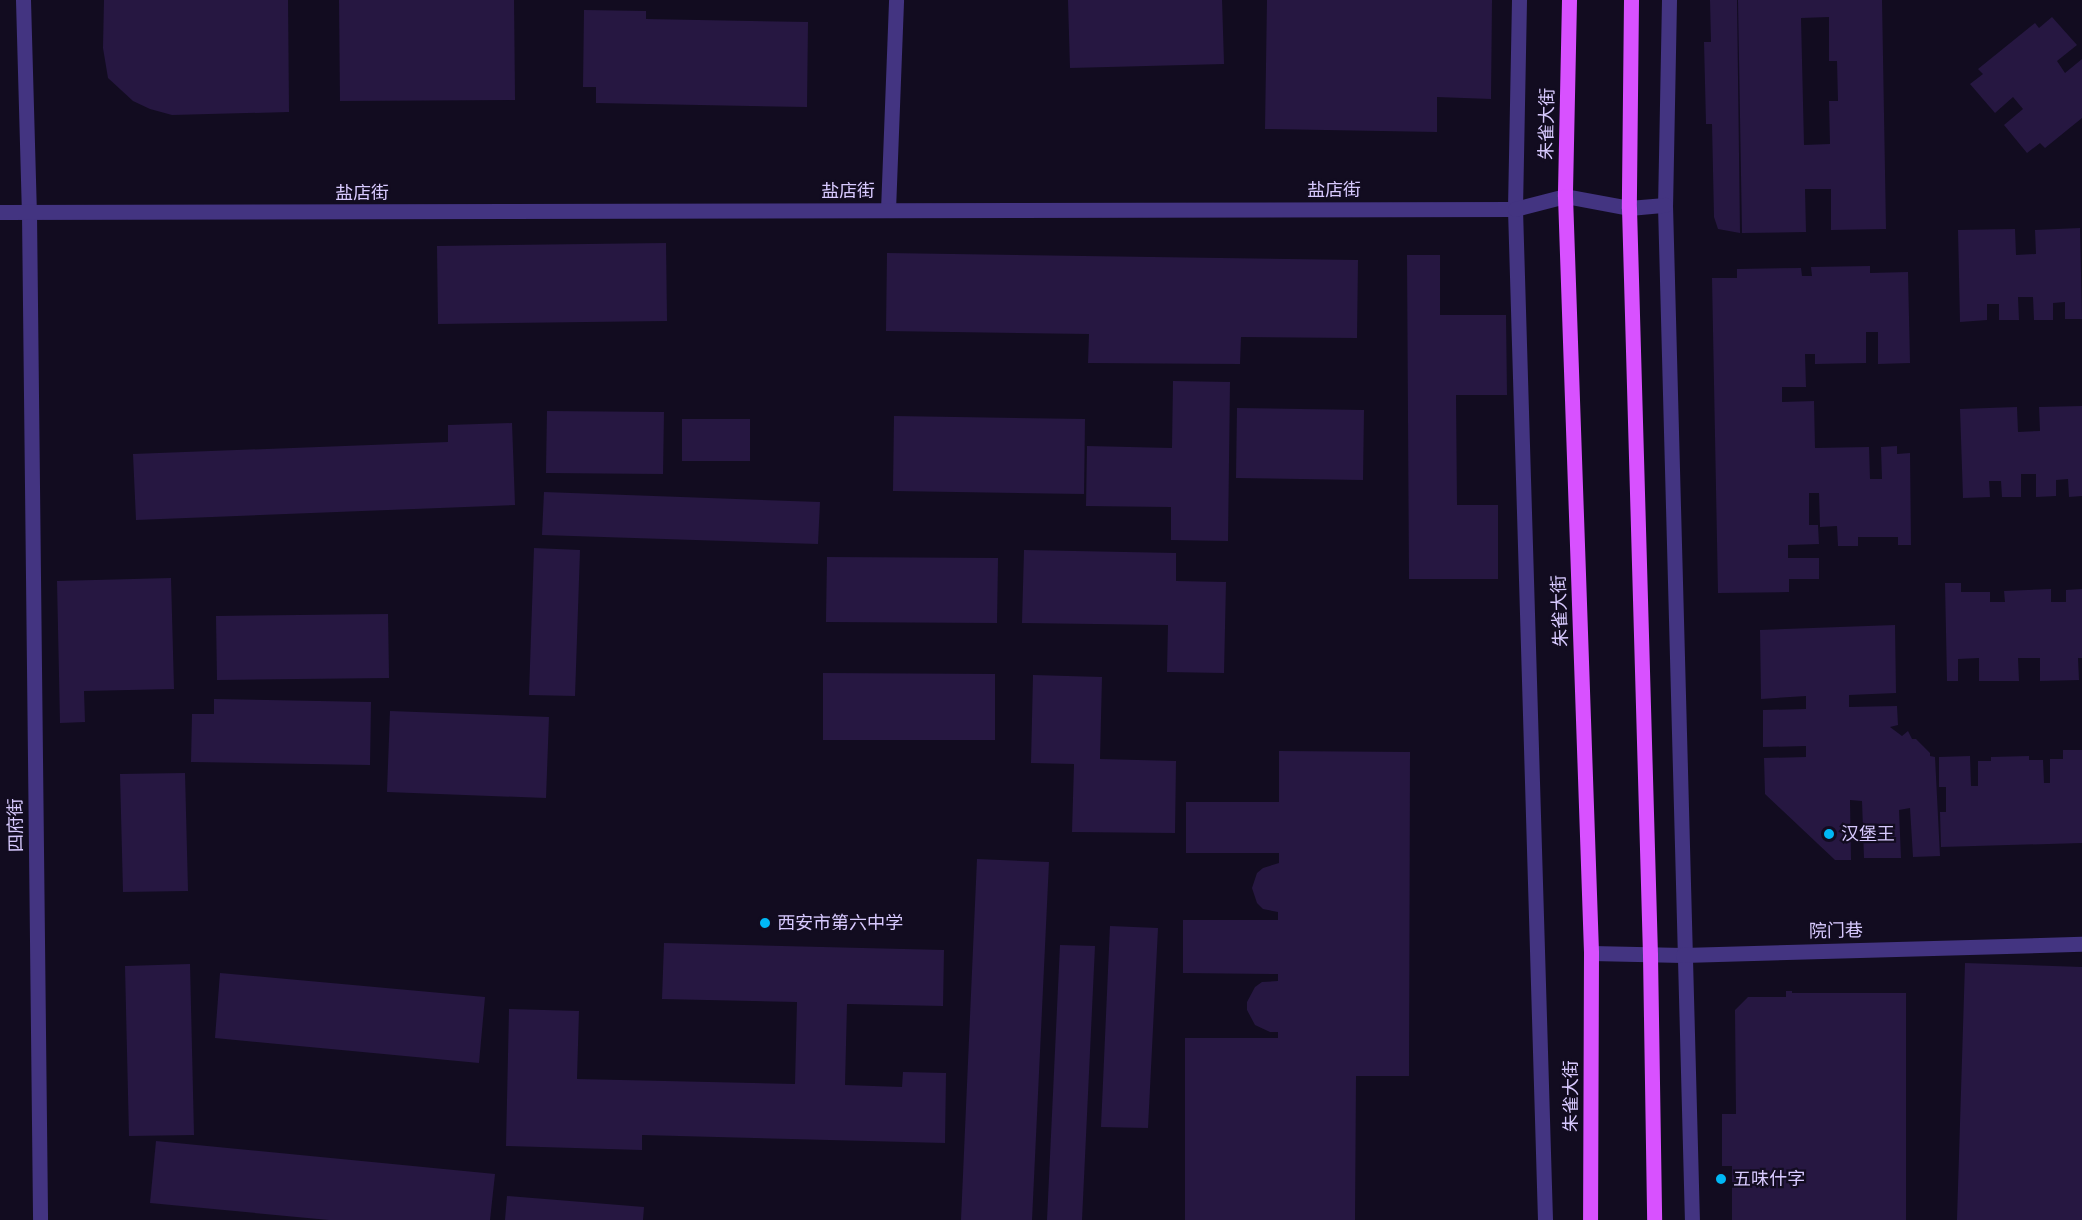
<!DOCTYPE html>
<meta charset="utf-8">
<style>
body{margin:0}
#map{position:relative;width:2082px;height:1220px;overflow:hidden;background:#120c20;font-family:"Varela Round","Noto Sans SC",sans-serif}
div>[style]{position:absolute}
.building>*{inset:0;background:#261741}
.minor>*{height:15px;margin:-7.5px;padding:0 7.5px;transform-origin:7.5px;border-radius:7.5px;background:#433481}
.major>*{height:15px;margin:-7.5px;padding:0 7.5px;transform-origin:7.5px;border-radius:7.5px;background:#d851ff}
.dots>*{width:16px;height:16px;translate:-50% -50%;box-sizing:border-box;border:3px solid #120c20;border-radius:50%}
span{translate:-50% -50%;white-space:nowrap;text-align:center;line-height:1.15;-webkit-text-stroke:4.5px #120c20;paint-order:stroke}
.street-label{font-size:18px;color:#d8caff}
.poi-label{font-size:18px;color:#d8caff}
.left{translate:0 -50%;text-align:left}
</style>
<div id="map">
<div class="building">
<div style="clip-path:polygon(104px 0,288px 0,289px 112px,172px 115px,150px 109px,133px 101px,108px 78px,103px 48px)"></div>
<div style="clip-path:polygon(339px 0,514px 0,515px 100px,340px 101px)"></div>
<div style="clip-path:polygon(1068px 0,1222px 0,1224px 64px,1070px 68px)"></div>
<div style="clip-path:polygon(1267px 0,1492px 0,1491px 99px,1437px 97px,1437px 132px,1265px 129px)"></div>
<div style="clip-path:polygon(1710px 0,1737px 0,1740px 233px,1718px 229px,1714px 217px,1712px 124px,1706px 124px,1704px 42px,1711px 42px)"></div>
<div style="clip-path:polygon(evenodd,1738px 0,1882px 0,1886px 229px,1831px 230px,1831px 189px,1805px 189px,1806px 232px,1742px 233px,1738px 0,1829px 17px,1829px 61px,1837px 61px,1838px 101px,1829px 101px,1830px 144px,1804px 145px,1801px 18px,1829px 17px)"></div>
<div style="clip-path:polygon(584px 10px,646px 11px,646px 19px,808px 22px,807px 107px,596px 103px,596px 87px,583px 87px)"></div>
<div style="clip-path:polygon(2052px 17px,2077px 45px,2057px 61px,2065px 73px,2082px 59px,2082px 118px,2045px 148px,2040px 143px,2027px 153px,2004px 125px,2023px 109px,2013px 97px,1995px 113px,1970px 84px,1983px 74px,1978px 69px,2035px 23px,2039px 28px)"></div>
<div style="clip-path:polygon(2080px 228px,2082px 319px,2065px 319px,2065px 302px,2053px 303px,2053px 320px,2034px 320px,2033px 297px,2018px 297px,2019px 320px,1999px 320px,1999px 304px,1987px 304px,1987px 320px,1960px 322px,1958px 230px,2015px 229px,2016px 255px,2036px 254px,2035px 230px)"></div>
<div style="clip-path:polygon(666px 243px,667px 321px,438px 324px,437px 246px)"></div>
<div style="clip-path:polygon(887px 253px,1358px 260px,1357px 338px,1241px 337px,1240px 364px,1088px 363px,1089px 334px,886px 331px)"></div>
<div style="clip-path:polygon(1407px 255px,1440px 255px,1440px 315px,1506px 315px,1507px 395px,1456px 395px,1457px 505px,1498px 505px,1498px 579px,1409px 579px)"></div>
<div style="clip-path:polygon(1870px 266px,1870px 273px,1908px 272px,1910px 363px,1878px 364px,1878px 332px,1866px 332px,1866px 363px,1815px 364px,1815px 354px,1805px 354px,1806px 387px,1782px 387px,1782px 402px,1814px 401px,1815px 448px,1869px 447px,1870px 479px,1882px 479px,1881px 447px,1897px 446px,1897px 454px,1910px 453px,1911px 545px,1898px 545px,1898px 537px,1858px 537px,1858px 546px,1838px 546px,1837px 526px,1820px 527px,1819px 493px,1809px 493px,1809px 525px,1818px 525px,1819px 544px,1788px 545px,1788px 558px,1819px 558px,1819px 579px,1789px 579px,1789px 592px,1718px 593px,1712px 278px,1737px 278px,1737px 269px,1801px 268px,1802px 276px,1812px 276px,1811px 267px)"></div>
<div style="clip-path:polygon(1173px 381px,1230px 382px,1228px 541px,1171px 540px,1171px 507px,1086px 506px,1087px 446px,1172px 448px)"></div>
<div style="clip-path:polygon(2082px 406px,2082px 496px,2069px 497px,2068px 479px,2056px 480px,2056px 496px,2036px 497px,2036px 474px,2021px 474px,2021px 497px,2002px 497px,2001px 481px,1989px 481px,1990px 497px,1963px 498px,1960px 409px,2017px 407px,2018px 432px,2040px 431px,2039px 407px)"></div>
<div style="clip-path:polygon(1237px 408px,1364px 410px,1363px 480px,1236px 478px)"></div>
<div style="clip-path:polygon(547px 411px,664px 412px,663px 474px,546px 473px)"></div>
<div style="clip-path:polygon(894px 416px,1085px 419px,1084px 494px,893px 491px)"></div>
<div style="clip-path:polygon(682px 419px,750px 419px,750px 461px,682px 461px)"></div>
<div style="clip-path:polygon(512px 423px,515px 505px,136px 520px,133px 454px,448px 442px,448px 425px)"></div>
<div style="clip-path:polygon(544px 492px,820px 502px,818px 544px,542px 535px)"></div>
<div style="clip-path:polygon(534px 548px,580px 550px,575px 696px,529px 695px)"></div>
<div style="clip-path:polygon(1024px 550px,1176px 553px,1176px 581px,1226px 582px,1224px 673px,1167px 672px,1168px 625px,1022px 623px)"></div>
<div style="clip-path:polygon(827px 557px,998px 558px,997px 623px,826px 622px)"></div>
<div style="clip-path:polygon(171px 578px,174px 689px,84px 691px,85px 722px,60px 723px,57px 581px)"></div>
<div style="clip-path:polygon(1945px 583px,1961px 583px,1961px 592px,1990px 592px,1990px 602px,2005px 602px,2004px 591px,2051px 589px,2051px 602px,2066px 602px,2066px 590px,2082px 589px,2082px 658px,2078px 658px,2079px 680px,2040px 681px,2040px 658px,2018px 658px,2019px 681px,1979px 681px,1979px 658px,1958px 659px,1958px 681px,1947px 681px)"></div>
<div style="clip-path:polygon(388px 614px,389px 678px,217px 680px,216px 616px)"></div>
<div style="clip-path:polygon(1895px 625px,1896px 693px,1849px 695px,1849px 707px,1897px 706px,1898px 725px,1890px 727px,1902px 736px,1908px 731px,1912px 739px,1916px 739px,1930px 753px,1930px 756px,1935px 757px,1940px 856px,1913px 857px,1910px 808px,1899px 810px,1901px 858px,1864px 858px,1862px 801px,1850px 800px,1851px 860px,1835px 860px,1765px 794px,1764px 758px,1806px 757px,1806px 746px,1763px 747px,1763px 710px,1806px 709px,1806px 696px,1761px 699px,1760px 630px)"></div>
<div style="clip-path:polygon(823px 673px,995px 674px,995px 740px,823px 740px)"></div>
<div style="clip-path:polygon(1033px 675px,1102px 677px,1100px 759px,1176px 761px,1175px 833px,1072px 832px,1074px 764px,1031px 763px)"></div>
<div style="clip-path:polygon(214px 699px,371px 702px,370px 765px,191px 762px,192px 714px,214px 714px)"></div>
<div style="clip-path:polygon(390px 711px,549px 717px,546px 798px,387px 792px)"></div>
<div style="clip-path:polygon(2063px 750px,2082px 750px,2082px 843px,1941px 847px,1940px 812px,1946px 812px,1946px 787px,1939px 787px,1939px 757px,1970px 756px,1971px 786px,1978px 786px,1978px 761px,1991px 761px,1991px 757px,2029px 756px,2029px 760px,2043px 760px,2044px 783px,2050px 783px,2050px 759px,2063px 759px)"></div>
<div style="clip-path:polygon(1279px 751px,1410px 752px,1409px 1076px,1356px 1076px,1355px 1220px,1185px 1220px,1185px 1038px,1278px 1038px,1278px 1032px,1270px 1032px,1255px 1025px,1247px 1010px,1247px 1002px,1255px 987px,1262px 982px,1278px 981px,1278px 974px,1183px 973px,1183px 920px,1278px 920px,1278px 912px,1263px 909px,1257px 903px,1252px 888px,1257px 873px,1263px 868px,1279px 863px,1279px 853px,1186px 853px,1186px 802px,1279px 802px)"></div>
<div style="clip-path:polygon(185px 773px,188px 891px,123px 892px,120px 774px)"></div>
<div style="clip-path:polygon(977px 859px,1049px 862px,1032px 1220px,961px 1220px)"></div>
<div style="clip-path:polygon(1110px 926px,1158px 928px,1148px 1128px,1101px 1127px)"></div>
<div style="clip-path:polygon(664px 943px,944px 950px,943px 1006px,847px 1004px,845px 1085px,902px 1087px,903px 1072px,946px 1073px,945px 1143px,642px 1135px,642px 1150px,506px 1146px,509px 1009px,579px 1011px,577px 1079px,795px 1084px,797px 1002px,662px 999px)"></div>
<div style="clip-path:polygon(1060px 945px,1095px 946px,1082px 1220px,1047px 1220px)"></div>
<div style="clip-path:polygon(1965px 963px,2082px 967px,2082px 1220px,1957px 1220px)"></div>
<div style="clip-path:polygon(190px 964px,194px 1135px,129px 1136px,125px 966px)"></div>
<div style="clip-path:polygon(220px 973px,485px 997px,479px 1063px,215px 1038px)"></div>
<div style="clip-path:polygon(1786px 991px,1792px 991px,1792px 993px,1906px 993px,1906px 1220px,1732px 1220px,1732px 1166px,1722px 1166px,1722px 1114px,1736px 1114px,1735px 1010px,1748px 997px,1786px 997px)"></div>
<div style="clip-path:polygon(156px 1141px,495px 1174px,490px 1220px,329px 1220px,150px 1203px)"></div>
<div style="clip-path:polygon(507px 1196px,644px 1207px,643px 1220px,505px 1220px)"></div>
</div>
<div class="minor">
<div style="left:23px;top:0;width:213px;rotate:88.4deg"></div>
<div style="left:29px;top:213px;width:1007px;rotate:89.37deg"></div>
<div style="left:1519px;top:0;width:209px;rotate:91.1deg"></div>
<div style="left:1515px;top:209px;width:1011px;rotate:88.3deg"></div>
<div style="left:1669px;top:0;width:205px;rotate:91.1deg"></div>
<div style="left:1665px;top:205px;width:1015px;rotate:88.48deg"></div>
<div style="left:888px;top:210px;width:210px;rotate:-87.8deg"></div>
<div style="left:0;top:212px;width:1515px;rotate:-0.11deg"></div>
<div style="left:1515px;top:209px;width:52px;rotate:-14.6deg"></div>
<div style="left:1565px;top:196px;width:65px;rotate:10.6deg"></div>
<div style="left:1629px;top:208px;width:36px;rotate:-5deg"></div>
<div style="left:1591px;top:953px;width:92px;rotate:1.2deg"></div>
<div style="left:1683px;top:955px;width:399px;rotate:-1.6deg"></div>
</div>
<div class="major">
<div style="left:1569px;top:0;width:196px;rotate:91.2deg"></div>
<div style="left:1565px;top:196px;width:757px;rotate:88.03deg"></div>
<div style="left:1591px;top:953px;width:267px;rotate:90.2deg"></div>
<div style="left:1631px;top:0;width:208px;rotate:90.6deg"></div>
<div style="left:1629px;top:208px;width:747px;rotate:88.39deg"></div>
<div style="left:1650px;top:955px;width:265px;rotate:89.1deg"></div>
</div>
<div class="dots">
<div style="left:1829px;top:834px;background:#00b8f5"></div>
<div style="left:765px;top:923px;background:#00b8f5"></div>
<div style="left:1721px;top:1179px;background:#00b8f5"></div>
</div>
<div class="street-label">
<span style="left:1547px;top:124px;rotate:-89deg">朱雀大街</span>
<span style="left:1334px;top:190px">盐店街</span>
<span style="left:848px;top:191px">盐店街</span>
<span style="left:362px;top:193px">盐店街</span>
<span style="left:1560px;top:611px;rotate:-92deg">朱雀大街</span>
<span style="left:16px;top:825px;rotate:-91deg">四府街</span>
<span style="left:1836px;top:931px;rotate:-1deg">院门巷</span>
<span style="left:1571px;top:1096px;rotate:-90deg">朱雀大街</span>
</div>
<div class="poi-label">
<span class="left" style="left:1841px;top:834px">汉堡王</span>
<span class="left" style="left:777px;top:923px">西安市第六中学</span>
<span class="left" style="left:1733px;top:1179px">五味什字</span>
</div>
</div>
